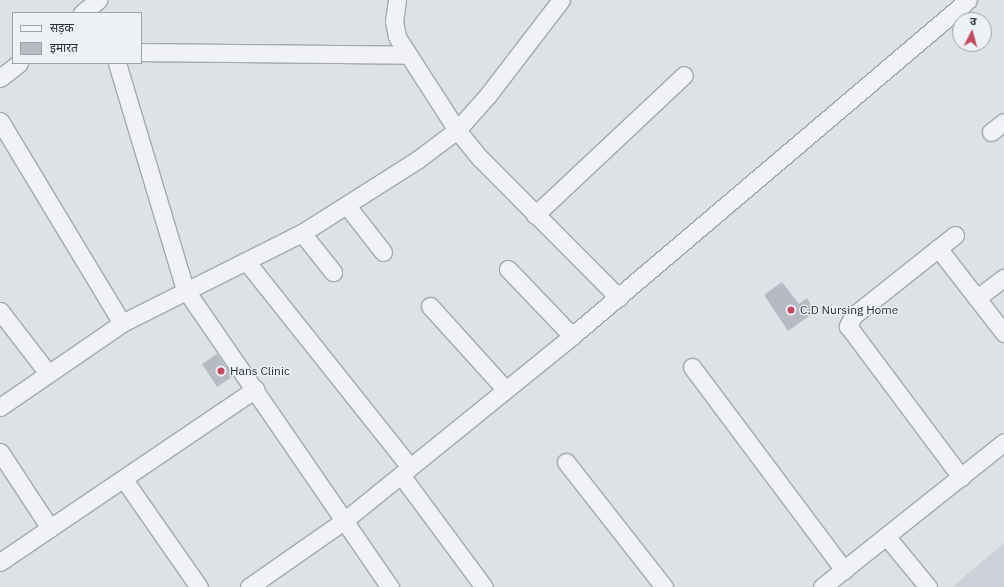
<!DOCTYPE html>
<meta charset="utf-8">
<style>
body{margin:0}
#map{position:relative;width:1004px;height:587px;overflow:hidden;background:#dee2e6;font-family:"IBM Plex Sans","Noto Sans Devanagari",sans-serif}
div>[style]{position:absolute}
.built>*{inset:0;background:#ccd1d8}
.building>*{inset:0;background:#b6bbc3}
.roads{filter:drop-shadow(1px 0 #a4a9b0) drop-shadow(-1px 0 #a4a9b0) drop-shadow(0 1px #a4a9b0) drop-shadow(0 -1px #a4a9b0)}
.minor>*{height:17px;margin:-8.5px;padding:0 8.5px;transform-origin:8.5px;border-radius:8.5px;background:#f0f2f5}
.dots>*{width:11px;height:11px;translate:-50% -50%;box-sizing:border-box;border:2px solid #edf0f4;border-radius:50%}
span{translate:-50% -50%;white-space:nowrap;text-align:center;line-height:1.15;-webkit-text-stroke:3px #edf0f4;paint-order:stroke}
.poi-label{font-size:12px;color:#28303c}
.left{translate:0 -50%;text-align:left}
.legend{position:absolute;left:12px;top:12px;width:130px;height:52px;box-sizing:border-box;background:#edf0f4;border:1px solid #9ea3aa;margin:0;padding:5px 7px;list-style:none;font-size:12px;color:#28303c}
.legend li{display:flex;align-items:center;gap:8px;height:20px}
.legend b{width:20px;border:1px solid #9ea3aa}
.north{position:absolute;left:952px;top:12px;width:40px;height:40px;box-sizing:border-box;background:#edf0f4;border:1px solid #9ea3aa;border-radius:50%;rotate:6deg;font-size:11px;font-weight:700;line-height:16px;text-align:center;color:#28303c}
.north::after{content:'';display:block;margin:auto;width:14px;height:18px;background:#c34b60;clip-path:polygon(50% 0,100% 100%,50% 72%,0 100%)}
</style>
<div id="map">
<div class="built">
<div style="clip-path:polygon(1004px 543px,1004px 587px,952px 587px)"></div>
</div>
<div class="building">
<div style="clip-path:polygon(782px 282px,799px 304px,807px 298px,815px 312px,788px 331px,764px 295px)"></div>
<div style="clip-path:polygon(217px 354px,233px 376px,217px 387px,202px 364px)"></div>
</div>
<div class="roads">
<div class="minor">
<div style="left:397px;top:0;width:21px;rotate:98deg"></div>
<div style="left:394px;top:21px;width:16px;rotate:79deg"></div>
<div style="left:397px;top:37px;width:111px;rotate:57.2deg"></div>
<div style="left:457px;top:130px;width:36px;rotate:51deg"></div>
<div style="left:480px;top:158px;width:197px;rotate:45.2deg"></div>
<div style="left:82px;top:13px;width:21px;rotate:-39deg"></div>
<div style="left:141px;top:52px;width:265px;rotate:0.6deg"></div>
<div style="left:117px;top:63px;width:236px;rotate:73.3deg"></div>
<div style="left:185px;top:289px;width:362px;rotate:55.5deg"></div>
<div style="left:0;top:78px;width:24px;rotate:-38deg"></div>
<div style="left:0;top:121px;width:236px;rotate:58.9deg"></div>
<div style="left:991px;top:132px;width:16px;rotate:-38deg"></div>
<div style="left:348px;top:207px;width:57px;rotate:52.1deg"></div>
<div style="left:535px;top:215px;width:204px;rotate:-43.2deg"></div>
<div style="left:302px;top:233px;width:50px;rotate:51.5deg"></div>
<div style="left:955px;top:235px;width:129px;rotate:141.6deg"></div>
<div style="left:854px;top:315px;width:13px;rotate:119deg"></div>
<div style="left:848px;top:326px;width:189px;rotate:53.2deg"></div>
<div style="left:938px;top:248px;width:108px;rotate:52.2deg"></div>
<div style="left:246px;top:261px;width:263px;rotate:51.5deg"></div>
<div style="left:508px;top:269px;width:93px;rotate:46.3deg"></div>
<div style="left:977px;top:298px;width:34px;rotate:-37deg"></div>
<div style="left:430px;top:306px;width:112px;rotate:47.9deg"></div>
<div style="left:0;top:311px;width:77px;rotate:52.4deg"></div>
<div style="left:692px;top:367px;width:254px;rotate:53.2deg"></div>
<div style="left:0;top:407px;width:148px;rotate:-34.5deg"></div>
<div style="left:122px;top:323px;width:201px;rotate:-26.6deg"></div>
<div style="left:302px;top:233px;width:136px;rotate:-32.4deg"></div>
<div style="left:417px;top:160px;width:50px;rotate:-36.9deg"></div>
<div style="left:457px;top:130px;width:47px;rotate:-48.5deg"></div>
<div style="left:488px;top:95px;width:120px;rotate:-52.5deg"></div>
<div style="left:0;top:452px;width:91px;rotate:56.7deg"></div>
<div style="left:50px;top:528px;width:248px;rotate:-34.1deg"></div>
<div style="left:566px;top:462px;width:159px;rotate:51.9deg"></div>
<div style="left:401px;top:475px;width:139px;rotate:53.5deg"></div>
<div style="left:125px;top:481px;width:129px;rotate:55.1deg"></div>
<div style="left:886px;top:536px;width:66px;rotate:50.5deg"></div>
<div style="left:0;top:562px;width:60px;rotate:-34.2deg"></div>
<div style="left:249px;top:587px;width:117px;rotate:-34.9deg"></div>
<div style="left:345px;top:520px;width:292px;rotate:-39deg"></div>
<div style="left:572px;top:336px;width:519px;rotate:-40.31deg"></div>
<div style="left:822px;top:587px;width:233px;rotate:-38.5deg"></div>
</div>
</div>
<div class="dots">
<div style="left:791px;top:310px;background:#c34b60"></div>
<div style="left:221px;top:371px;background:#c34b60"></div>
</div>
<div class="poi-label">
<span class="left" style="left:800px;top:310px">C.D Nursing Home</span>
<span class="left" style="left:230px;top:371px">Hans Clinic</span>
</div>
<ul class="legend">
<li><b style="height:5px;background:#f0f2f5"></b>सड़क</li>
<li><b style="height:11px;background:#b6bbc3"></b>इमारत</li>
</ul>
<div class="north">उ</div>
</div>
